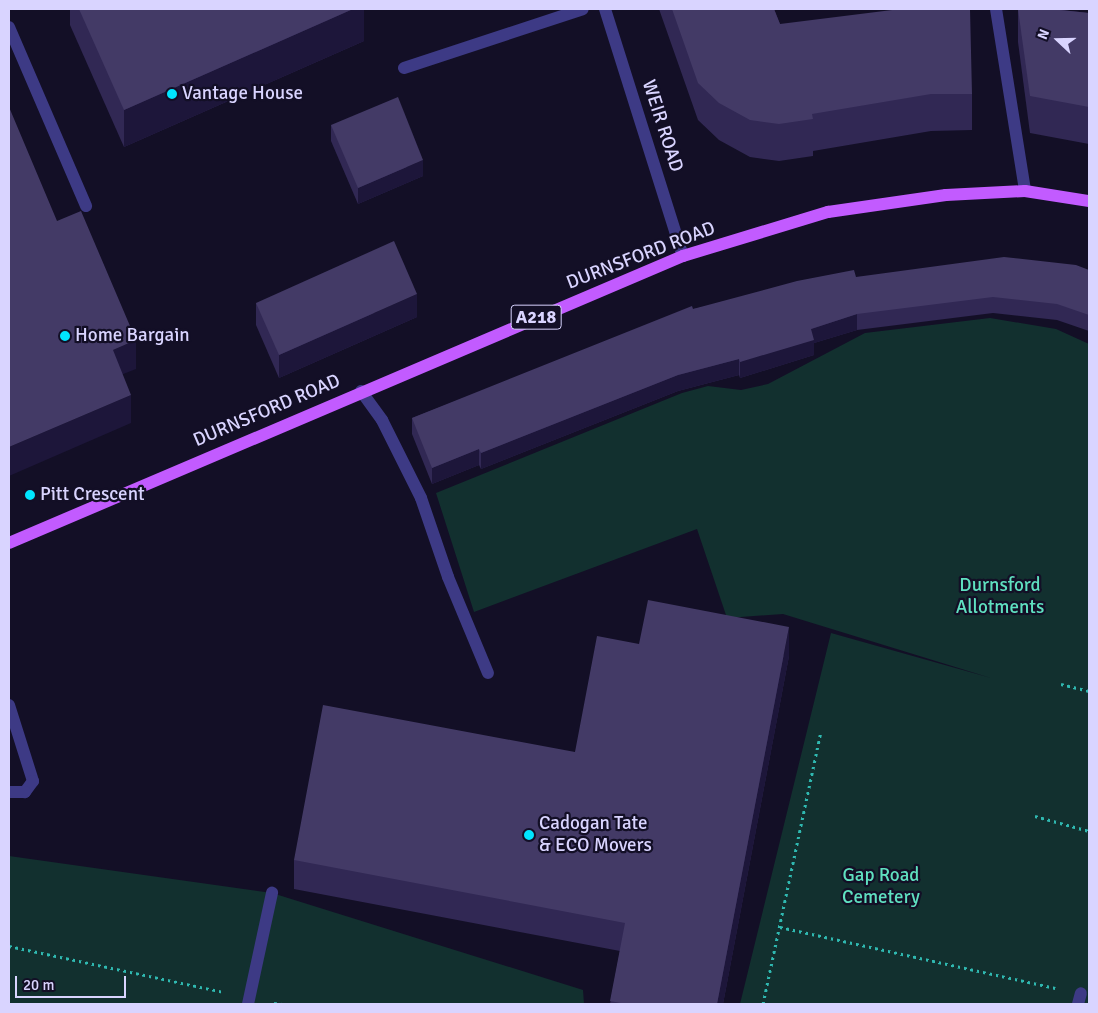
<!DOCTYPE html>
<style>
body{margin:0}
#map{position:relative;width:1098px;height:1013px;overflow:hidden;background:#130f26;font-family:Signika,sans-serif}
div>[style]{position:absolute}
.green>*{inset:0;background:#12302f}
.path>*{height:3px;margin-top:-1.5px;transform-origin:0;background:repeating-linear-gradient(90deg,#2fb8b0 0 2.5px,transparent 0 6.5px)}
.lane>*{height:12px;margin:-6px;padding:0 6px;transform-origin:6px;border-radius:6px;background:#3d3a85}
.primary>*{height:12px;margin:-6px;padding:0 6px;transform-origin:6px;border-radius:6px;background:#c25bff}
.wall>*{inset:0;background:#312854}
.shaded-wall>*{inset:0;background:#1d163a}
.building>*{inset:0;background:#433a66}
.dots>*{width:14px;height:14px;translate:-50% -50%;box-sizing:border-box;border:2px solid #130f26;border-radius:50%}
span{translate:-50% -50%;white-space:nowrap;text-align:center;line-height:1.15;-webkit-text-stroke:4.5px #130f26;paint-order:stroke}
.shield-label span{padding:1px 4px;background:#130f26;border:1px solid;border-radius:4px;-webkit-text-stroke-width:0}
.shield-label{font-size:18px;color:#d9d4ff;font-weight:700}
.poi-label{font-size:19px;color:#d9d4ff}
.left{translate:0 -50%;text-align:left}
.street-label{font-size:19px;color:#d9d4ff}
.park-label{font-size:19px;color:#5fe0c0}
.frame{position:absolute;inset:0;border:10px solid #d9d4ff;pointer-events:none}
.north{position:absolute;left:1033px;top:15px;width:50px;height:50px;-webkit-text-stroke:4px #130f26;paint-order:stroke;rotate:291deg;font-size:14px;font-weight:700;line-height:20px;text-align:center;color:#d9d4ff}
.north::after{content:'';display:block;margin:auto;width:18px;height:22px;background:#d9d4ff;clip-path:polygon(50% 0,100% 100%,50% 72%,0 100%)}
.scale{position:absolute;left:15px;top:976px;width:111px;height:22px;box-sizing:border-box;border:2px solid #d9d4ff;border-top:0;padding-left:6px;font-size:15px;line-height:18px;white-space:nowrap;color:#d9d4ff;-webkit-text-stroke:4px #130f26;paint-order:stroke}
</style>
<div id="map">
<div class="green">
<div style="clip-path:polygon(990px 318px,1056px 329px,1089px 344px,1089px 1004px,740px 1004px,831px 633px,991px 678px,783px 614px,727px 618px,697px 529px,474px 612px,436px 493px,682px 393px,708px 386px,741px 390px,768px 384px,865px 333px)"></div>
<div style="clip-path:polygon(9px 856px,272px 893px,583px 990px,584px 1004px,9px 1004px)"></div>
</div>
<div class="path">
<div style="left:1061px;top:684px;width:29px;rotate:14deg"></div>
<div style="left:1035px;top:816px;width:56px;rotate:15.5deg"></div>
<div style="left:780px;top:927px;width:282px;rotate:12.5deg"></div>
<div style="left:9px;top:946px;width:219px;rotate:12.1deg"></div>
<div style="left:274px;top:1003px;width:8px;rotate:7deg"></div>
<div style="left:763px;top:1004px;width:279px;rotate:-78deg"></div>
</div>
<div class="lane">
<div style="left:605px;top:9px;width:259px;rotate:72.5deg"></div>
<div style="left:996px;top:9px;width:184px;rotate:80.9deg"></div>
<div style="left:9px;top:27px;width:195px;rotate:66.7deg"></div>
<div style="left:404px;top:68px;width:188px;rotate:-18.2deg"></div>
<div style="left:361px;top:391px;width:36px;rotate:54deg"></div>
<div style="left:382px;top:420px;width:87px;rotate:63.4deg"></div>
<div style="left:421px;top:498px;width:83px;rotate:71.1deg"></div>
<div style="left:448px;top:577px;width:104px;rotate:67.4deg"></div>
<div style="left:9px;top:705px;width:80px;rotate:72.5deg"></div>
<div style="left:33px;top:781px;width:14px;rotate:126deg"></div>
<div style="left:25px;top:792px;width:16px;rotate:180deg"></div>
<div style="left:248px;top:1004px;width:114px;rotate:-77.8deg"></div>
<div style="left:1078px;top:1004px;width:11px;rotate:-75deg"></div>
</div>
<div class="primary">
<div style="left:9px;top:543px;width:733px;rotate:-23.07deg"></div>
<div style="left:683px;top:256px;width:152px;rotate:-16.9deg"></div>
<div style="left:828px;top:212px;width:119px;rotate:-8.2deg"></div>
<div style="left:946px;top:195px;width:79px;rotate:-2.9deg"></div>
<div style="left:1025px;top:191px;width:65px;rotate:8.9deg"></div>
</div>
<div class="wall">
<div style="clip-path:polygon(70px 9px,364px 9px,364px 41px,124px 147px,70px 25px)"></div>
<div style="clip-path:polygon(659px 9px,774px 9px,780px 24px,972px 94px,972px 130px,931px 131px,813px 151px,813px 156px,779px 161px,750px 157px,719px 140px,698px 120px)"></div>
<div style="clip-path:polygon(1018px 9px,1051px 9px,1089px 13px,1089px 144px,1030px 133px,1018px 42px)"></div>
<div style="clip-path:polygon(331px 125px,423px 176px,358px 204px,331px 141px)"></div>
<div style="clip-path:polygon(1089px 270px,1089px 331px,1057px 320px,993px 313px,857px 330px,814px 343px,814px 355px,740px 378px,739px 375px,678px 391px,481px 469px,479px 465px,432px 484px,412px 434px,412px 418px,693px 309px,856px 277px)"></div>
<div style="clip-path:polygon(256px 303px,417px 317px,279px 378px,256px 325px)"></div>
<div style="clip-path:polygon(639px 644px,789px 656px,723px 1004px,610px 1004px,620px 951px,294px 889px,294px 860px,575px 752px)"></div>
</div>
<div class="shaded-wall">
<div style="clip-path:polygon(353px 9px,364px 9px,364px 41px,124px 147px,124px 110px)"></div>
<div style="clip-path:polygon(423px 160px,423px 176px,358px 204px,358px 188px)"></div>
<div style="clip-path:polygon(417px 294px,417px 317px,279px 378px,279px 355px)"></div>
<div style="clip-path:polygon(857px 314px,857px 330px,814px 343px,814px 355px,740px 378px,740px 362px,811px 329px)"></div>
<div style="clip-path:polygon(136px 340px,136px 369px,113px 378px,113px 350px)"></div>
<div style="clip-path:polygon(739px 359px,739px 375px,678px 391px,481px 469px,481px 453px,678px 375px)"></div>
<div style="clip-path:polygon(131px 395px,131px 423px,9px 476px,9px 447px)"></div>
<div style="clip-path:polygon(479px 449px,479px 465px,432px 484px,432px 468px)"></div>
<div style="clip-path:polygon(789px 627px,789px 656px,723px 1004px,717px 1004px)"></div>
</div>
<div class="building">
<div style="clip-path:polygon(79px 9px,353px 9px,124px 110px)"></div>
<div style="clip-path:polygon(672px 9px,774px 9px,780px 24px,900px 9px,970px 9px,972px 94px,931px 94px,812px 114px,813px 119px,779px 124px,750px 120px,719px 103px,698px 83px)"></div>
<div style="clip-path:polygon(1018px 9px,1051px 9px,1089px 13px,1089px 107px,1030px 96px)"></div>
<div style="clip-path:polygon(398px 97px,423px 160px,358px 188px,331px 125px)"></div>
<div style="clip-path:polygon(9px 107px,57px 221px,81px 211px,136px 340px,113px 350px,131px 395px,9px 447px)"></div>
<div style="clip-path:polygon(394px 241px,417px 294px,279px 355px,256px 303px)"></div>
<div style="clip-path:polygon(1004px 257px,1076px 265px,1089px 270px,1089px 315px,1057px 304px,993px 297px,857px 314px,811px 329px,814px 340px,740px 362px,739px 359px,678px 375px,481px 453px,479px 449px,432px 468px,412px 418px,692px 306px,693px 309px,797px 281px,854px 270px,856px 277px)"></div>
<div style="clip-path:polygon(648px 600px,789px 627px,717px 1004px,626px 1004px,610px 1001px,625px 923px,294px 860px,323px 705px,575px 752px,597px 636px,639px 644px)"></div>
</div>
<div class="dots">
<div style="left:172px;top:94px;background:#00e5ff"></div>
<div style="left:65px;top:336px;background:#00e5ff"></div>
<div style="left:30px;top:495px;background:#00e5ff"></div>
<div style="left:529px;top:835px;background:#00e5ff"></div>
</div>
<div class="shield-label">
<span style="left:536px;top:317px">A218</span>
</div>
<div class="poi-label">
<span class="left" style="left:182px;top:94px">Vantage House</span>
<span class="left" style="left:75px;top:336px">Home Bargain</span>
<span class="left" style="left:40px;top:495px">Pitt Crescent</span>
<span class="left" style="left:539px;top:835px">Cadogan Tate<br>&amp; ECO Movers</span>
</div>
<div class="street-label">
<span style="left:662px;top:126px;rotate:72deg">WEIR ROAD</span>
<span style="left:641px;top:256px;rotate:-21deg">DURNSFORD ROAD</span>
<span style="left:267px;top:411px;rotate:-23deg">DURNSFORD ROAD</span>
</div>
<div class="park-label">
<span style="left:1000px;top:597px">Durnsford<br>Allotments</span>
<span style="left:881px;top:887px">Gap Road<br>Cemetery</span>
</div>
<div class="frame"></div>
<div class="north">N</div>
<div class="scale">20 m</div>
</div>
